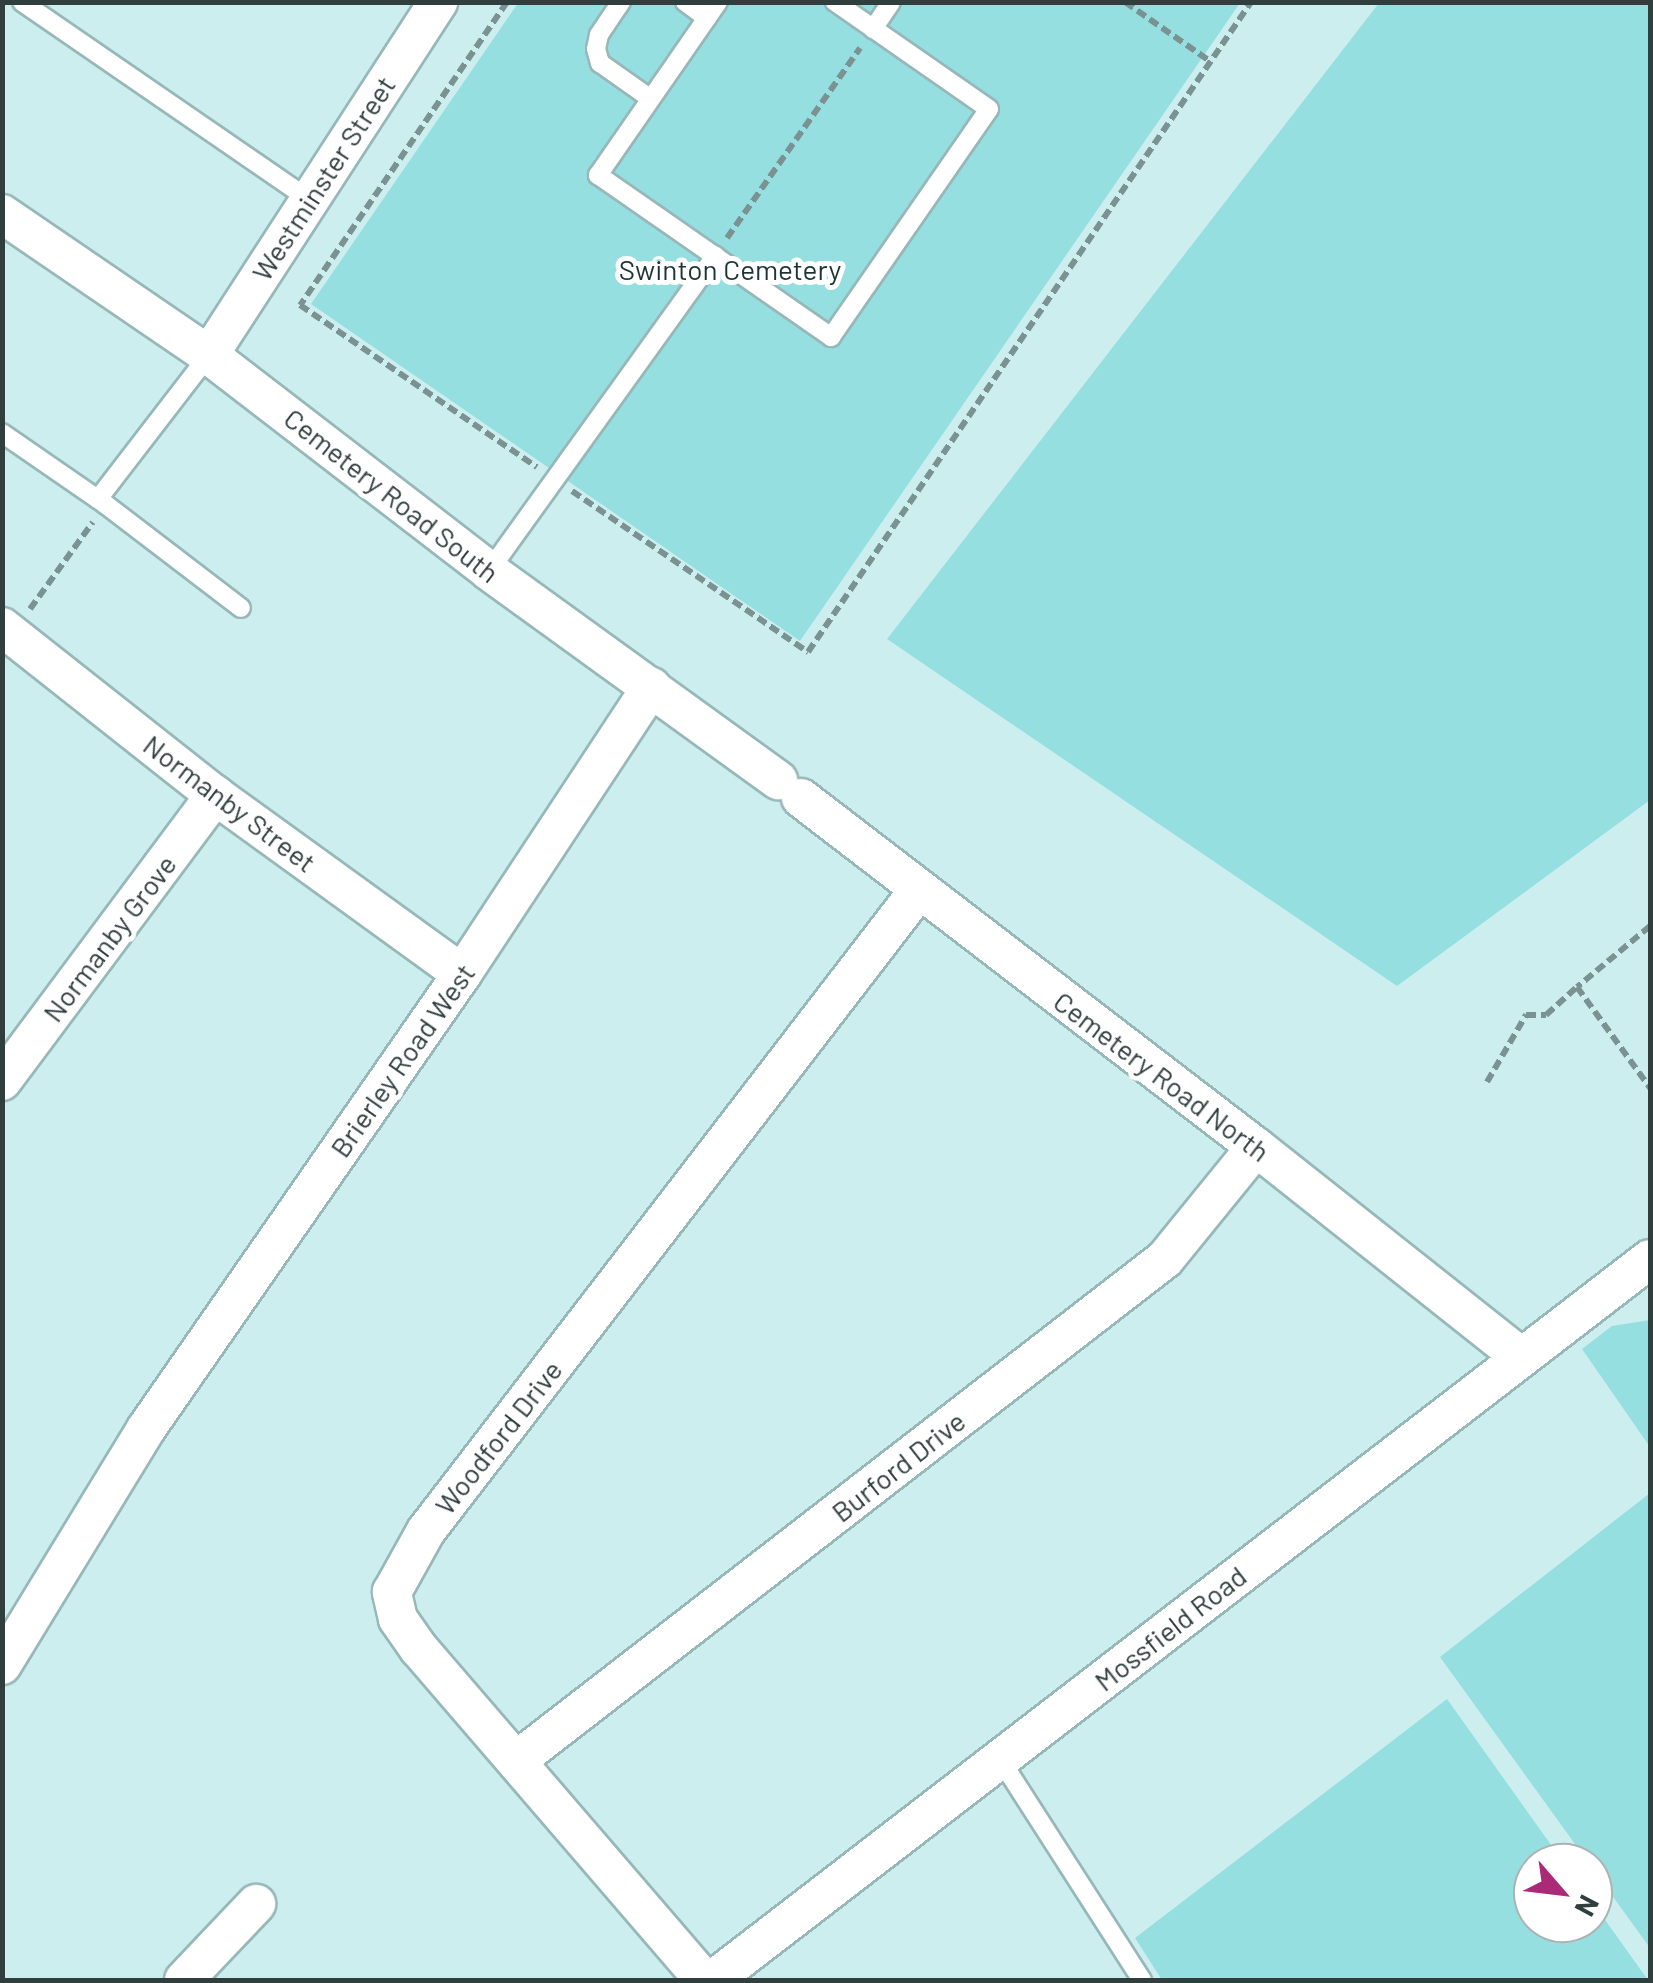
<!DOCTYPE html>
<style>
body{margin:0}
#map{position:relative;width:1653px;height:1983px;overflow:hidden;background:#cceeef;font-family:Barlow,sans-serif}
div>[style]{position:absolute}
.green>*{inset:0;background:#96dfe1}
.path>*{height:6px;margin-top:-3px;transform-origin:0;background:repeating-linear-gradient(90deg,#7b9293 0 10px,transparent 0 15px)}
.roads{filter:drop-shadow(2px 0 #97b7b8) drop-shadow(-2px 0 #97b7b8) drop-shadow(0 2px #97b7b8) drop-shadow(0 -2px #97b7b8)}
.lane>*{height:18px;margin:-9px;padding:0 9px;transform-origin:9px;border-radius:9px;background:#fff}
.street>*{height:38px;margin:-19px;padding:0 19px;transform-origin:19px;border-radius:19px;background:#fff}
span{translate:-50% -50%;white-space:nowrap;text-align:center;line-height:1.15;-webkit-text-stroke:10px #fff;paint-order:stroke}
.street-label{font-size:28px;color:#313e3e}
.park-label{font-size:28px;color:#1e3434}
.frame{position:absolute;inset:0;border:5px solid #313e3e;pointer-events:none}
.north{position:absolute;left:1513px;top:1843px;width:100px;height:100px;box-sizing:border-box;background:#fff;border:2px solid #adb2b2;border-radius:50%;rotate:118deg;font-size:28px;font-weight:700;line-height:40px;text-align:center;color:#313e3e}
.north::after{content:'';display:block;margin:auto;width:35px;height:45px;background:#ab2a77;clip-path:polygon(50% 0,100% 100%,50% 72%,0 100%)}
</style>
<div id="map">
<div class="green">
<div style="clip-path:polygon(518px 3px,1240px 3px,800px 641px,311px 304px)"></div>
<div style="clip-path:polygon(1379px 3px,1650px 3px,1650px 800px,1397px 986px,887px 639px)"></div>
<div style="clip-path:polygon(1650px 1320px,1650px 1447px,1582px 1349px,1612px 1326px)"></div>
<div style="clip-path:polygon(1650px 1493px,1650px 1948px,1440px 1657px)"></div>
<div style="clip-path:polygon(1447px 1699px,1564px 1863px,1533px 1863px,1533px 1923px,1593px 1923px,1593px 1903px,1648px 1980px,1162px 1980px,1135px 1938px)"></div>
</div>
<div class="path">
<div style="left:507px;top:2px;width:367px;rotate:124.3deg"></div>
<div style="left:300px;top:305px;width:287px;rotate:34.4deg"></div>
<div style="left:1125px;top:2px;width:105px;rotate:34.9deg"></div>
<div style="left:727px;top:238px;width:232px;rotate:-55deg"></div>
<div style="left:572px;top:491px;width:286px;rotate:34.3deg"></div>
<div style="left:808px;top:652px;width:787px;rotate:-55.72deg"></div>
<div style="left:30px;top:609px;width:107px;rotate:-54.1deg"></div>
<div style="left:1650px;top:926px;width:95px;rotate:140.1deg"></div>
<div style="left:1577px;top:987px;width:125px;rotate:54.1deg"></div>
<div style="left:1487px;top:1082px;width:78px;rotate:-59.8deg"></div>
<div style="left:1526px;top:1015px;width:20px"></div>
<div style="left:1546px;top:1015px;width:42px;rotate:-42.1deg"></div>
</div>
<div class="roads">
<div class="lane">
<div style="left:22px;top:2px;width:346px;rotate:34.5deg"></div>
<div style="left:621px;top:2px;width:40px;rotate:124deg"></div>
<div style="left:599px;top:35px;width:14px;rotate:102deg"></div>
<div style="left:596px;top:49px;width:15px;rotate:74deg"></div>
<div style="left:600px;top:63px;width:62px;rotate:35.2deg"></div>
<div style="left:685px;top:2px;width:27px;rotate:36deg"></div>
<div style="left:718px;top:2px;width:211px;rotate:124.7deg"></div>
<div style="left:598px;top:175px;width:284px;rotate:34.8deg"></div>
<div style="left:831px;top:337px;width:277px;rotate:-55.3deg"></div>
<div style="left:989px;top:109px;width:188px;rotate:-145.2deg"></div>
<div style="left:873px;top:29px;width:32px;rotate:-56deg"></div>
<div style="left:2px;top:433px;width:125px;rotate:34.6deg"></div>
<div style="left:105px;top:504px;width:171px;rotate:37.4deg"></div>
<div style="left:98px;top:499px;width:182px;rotate:-52.4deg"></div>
<div style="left:489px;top:571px;width:388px;rotate:-54.3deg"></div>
<div style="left:1000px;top:1759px;width:263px;rotate:57.3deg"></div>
</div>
<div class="street">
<div style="left:2px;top:214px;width:250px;rotate:34.3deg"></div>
<div style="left:209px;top:355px;width:354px;rotate:37.6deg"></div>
<div style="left:489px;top:571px;width:357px;rotate:35.9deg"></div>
<div style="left:209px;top:355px;width:421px;rotate:-57deg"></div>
<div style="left:2px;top:627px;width:271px;rotate:38.3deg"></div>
<div style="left:215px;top:795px;width:305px;rotate:35.9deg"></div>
<div style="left:801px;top:798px;width:573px;rotate:37.49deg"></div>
<div style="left:1256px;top:1147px;width:338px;rotate:38.4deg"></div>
<div style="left:2px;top:1081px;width:357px;rotate:-53.3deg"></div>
<div style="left:2px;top:1665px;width:276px;rotate:-58.6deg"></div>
<div style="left:146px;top:1429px;width:554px;rotate:-55.22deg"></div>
<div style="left:462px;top:974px;width:344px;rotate:-56.6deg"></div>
<div style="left:516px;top:1761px;width:820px;rotate:-37.72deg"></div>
<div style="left:1165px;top:1259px;width:144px;rotate:-50.9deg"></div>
<div style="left:184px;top:1980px;width:105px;rotate:-46.5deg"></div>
<div style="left:704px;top:1980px;width:437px;rotate:-130.7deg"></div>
<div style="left:419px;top:1649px;width:37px;rotate:-125deg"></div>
<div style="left:398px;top:1619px;width:28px;rotate:-103deg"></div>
<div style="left:392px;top:1592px;width:70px;rotate:-60.9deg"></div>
<div style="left:426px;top:1531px;width:809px;rotate:-52.44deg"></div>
<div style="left:713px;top:1980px;width:1182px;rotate:-37.58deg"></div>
</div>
</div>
<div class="street-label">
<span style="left:323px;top:178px;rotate:-57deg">Westminster Street</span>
<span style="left:392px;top:495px;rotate:38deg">Cemetery Road South</span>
<span style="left:230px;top:803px;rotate:37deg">Normanby Street</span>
<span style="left:109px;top:938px;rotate:-53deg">Normanby Grove</span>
<span style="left:402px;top:1060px;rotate:-55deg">Brierley Road West</span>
<span style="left:1162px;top:1076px;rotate:37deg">Cemetery Road North</span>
<span style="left:498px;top:1437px;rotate:-52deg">Woodford Drive</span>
<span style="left:898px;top:1466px;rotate:-38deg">Burford Drive</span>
<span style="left:1170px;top:1628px;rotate:-38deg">Mossfield Road</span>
</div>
<div class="park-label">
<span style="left:730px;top:269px">Swinton Cemetery</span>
</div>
<div class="frame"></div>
<div class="north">N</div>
</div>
